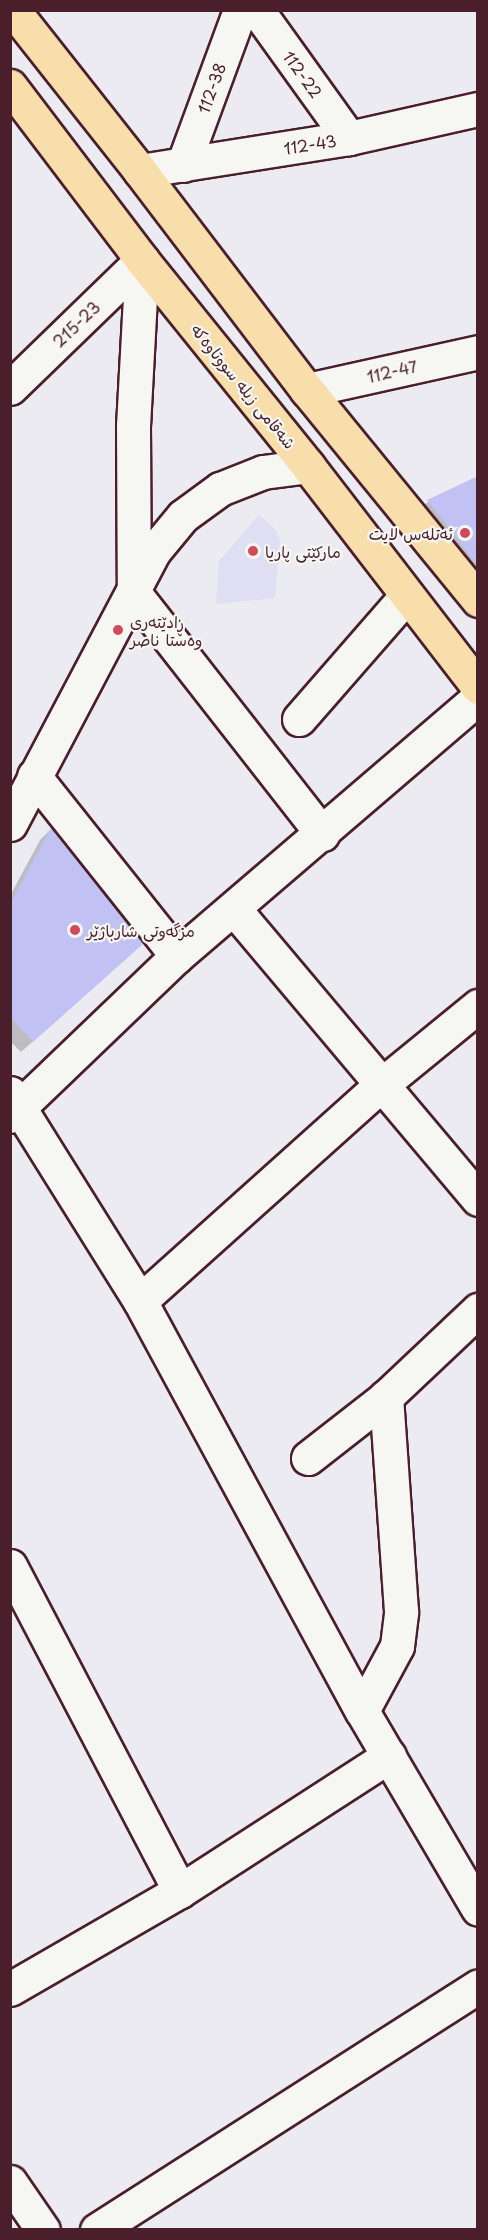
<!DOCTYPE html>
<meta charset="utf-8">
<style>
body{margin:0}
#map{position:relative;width:488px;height:2240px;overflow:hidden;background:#ecebf2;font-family:"Playpen Sans","Playpen Sans Arabic",sans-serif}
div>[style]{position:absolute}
.built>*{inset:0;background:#dfdef2}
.shadow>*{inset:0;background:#0003}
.building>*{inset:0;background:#c2c1f3}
.roads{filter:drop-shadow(2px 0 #4a1f2b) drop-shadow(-2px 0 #4a1f2b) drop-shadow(0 2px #4a1f2b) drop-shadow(0 -2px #4a1f2b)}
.minor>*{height:33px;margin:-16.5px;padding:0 16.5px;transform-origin:16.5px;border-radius:16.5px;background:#f6f6f2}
.major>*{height:33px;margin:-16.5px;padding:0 16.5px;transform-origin:16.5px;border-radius:16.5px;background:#f8deab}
.dots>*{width:16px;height:16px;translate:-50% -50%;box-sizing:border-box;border:3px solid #f6f6f2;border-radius:50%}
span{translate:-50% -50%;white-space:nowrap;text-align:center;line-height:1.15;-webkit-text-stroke:4.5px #f6f6f2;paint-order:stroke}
.street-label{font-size:16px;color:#4a1f2b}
.poi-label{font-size:16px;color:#4a1f2b}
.right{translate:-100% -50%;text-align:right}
.left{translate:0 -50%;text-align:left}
.frame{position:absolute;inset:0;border:12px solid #4a1f2b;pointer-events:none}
</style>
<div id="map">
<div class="built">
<div style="clip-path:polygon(259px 515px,276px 530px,280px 541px,275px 598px,216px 604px,219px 561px)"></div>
</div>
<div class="shadow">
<div style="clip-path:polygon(478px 478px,478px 588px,418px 511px,428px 502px)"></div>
<div style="clip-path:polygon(52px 828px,129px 956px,21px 1052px,10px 1041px,10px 896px,40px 840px)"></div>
</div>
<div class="building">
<div style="clip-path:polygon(478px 476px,478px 566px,427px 500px)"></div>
<div style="clip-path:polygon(52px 826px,60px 833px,143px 944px,33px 1042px,10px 1017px,10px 904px)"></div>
</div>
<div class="roads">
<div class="minor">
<div style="left:257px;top:10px;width:158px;rotate:54.3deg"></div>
<div style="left:183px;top:165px;width:165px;rotate:-69.8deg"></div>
<div style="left:140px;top:171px;width:212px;rotate:-9deg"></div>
<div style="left:349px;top:138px;width:132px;rotate:-12.7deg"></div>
<div style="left:142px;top:260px;width:166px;rotate:93.1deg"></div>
<div style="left:133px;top:426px;width:167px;rotate:89.7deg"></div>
<div style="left:134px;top:593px;width:306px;rotate:52deg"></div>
<div style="left:10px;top:388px;width:184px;rotate:-44.1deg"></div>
<div style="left:307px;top:390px;width:175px;rotate:-12.5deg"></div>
<div style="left:299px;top:719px;width:164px;rotate:-48.9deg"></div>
<div style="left:34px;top:776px;width:230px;rotate:51.5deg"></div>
<div style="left:10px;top:824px;width:309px;rotate:-62.2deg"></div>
<div style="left:154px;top:551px;width:45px;rotate:-50.4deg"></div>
<div style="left:183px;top:516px;width:46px;rotate:-36.1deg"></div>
<div style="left:220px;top:489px;width:46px;rotate:-21.6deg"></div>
<div style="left:263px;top:472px;width:45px;rotate:-7.6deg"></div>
<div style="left:234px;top:909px;width:379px;rotate:49.9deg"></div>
<div style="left:10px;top:1093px;width:245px;rotate:58deg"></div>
<div style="left:140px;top:1301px;width:466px;rotate:61.6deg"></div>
<div style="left:362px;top:1711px;width:229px;rotate:59.6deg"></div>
<div style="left:10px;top:1116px;width:231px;rotate:-43.8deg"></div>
<div style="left:177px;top:956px;width:396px;rotate:-40.6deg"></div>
<div style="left:140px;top:1301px;width:322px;rotate:-41.9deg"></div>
<div style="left:380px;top:1086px;width:127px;rotate:-39.2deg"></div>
<div style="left:308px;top:1458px;width:99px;rotate:-38deg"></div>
<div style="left:386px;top:1397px;width:127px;rotate:-43.4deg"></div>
<div style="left:10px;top:1566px;width:367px;rotate:62.4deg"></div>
<div style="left:362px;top:1711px;width:74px;rotate:-61.7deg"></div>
<div style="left:397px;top:1646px;width:35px;rotate:-83deg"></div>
<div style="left:401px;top:1611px;width:215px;rotate:-94deg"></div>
<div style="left:10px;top:1989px;width:196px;rotate:-30deg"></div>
<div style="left:180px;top:1891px;width:249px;rotate:-32.9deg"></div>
<div style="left:10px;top:2182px;width:58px;rotate:55.5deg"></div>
<div style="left:97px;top:2230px;width:452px;rotate:-32.6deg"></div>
</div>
<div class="major">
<div style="left:13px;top:10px;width:205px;rotate:51.7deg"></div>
<div style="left:140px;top:171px;width:275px;rotate:52.7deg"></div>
<div style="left:307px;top:390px;width:271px;rotate:50.8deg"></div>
<div style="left:10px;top:86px;width:218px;rotate:52.8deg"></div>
<div style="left:142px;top:260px;width:265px;rotate:51.1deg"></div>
<div style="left:308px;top:466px;width:279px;rotate:52.4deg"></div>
</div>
</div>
<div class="dots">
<div style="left:465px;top:533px;background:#d1495b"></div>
<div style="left:253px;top:551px;background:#d1495b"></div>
<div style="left:118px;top:630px;background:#d1495b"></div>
<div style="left:75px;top:930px;background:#d1495b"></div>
</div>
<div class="street-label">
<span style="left:303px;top:74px;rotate:54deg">112-22</span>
<span style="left:211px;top:88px;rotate:-70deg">112-38</span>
<span style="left:310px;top:144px;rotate:-9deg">112-43</span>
<span style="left:76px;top:324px;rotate:-44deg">215-23</span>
<span style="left:392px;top:371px;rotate:-13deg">112-47</span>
<span style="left:244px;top:386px;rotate:51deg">شەقامی زیلە سووتاوەکە</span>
</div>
<div class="poi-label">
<span class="right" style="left:453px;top:533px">ئەتلەس لایت</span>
<span class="left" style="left:265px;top:551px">مارکێتی پاریا</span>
<span class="left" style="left:130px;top:630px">ڕادێتەری<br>وەستا ناصر</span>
<span class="left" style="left:87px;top:930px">مزگەوتی شارباژێر</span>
</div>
<div class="frame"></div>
</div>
